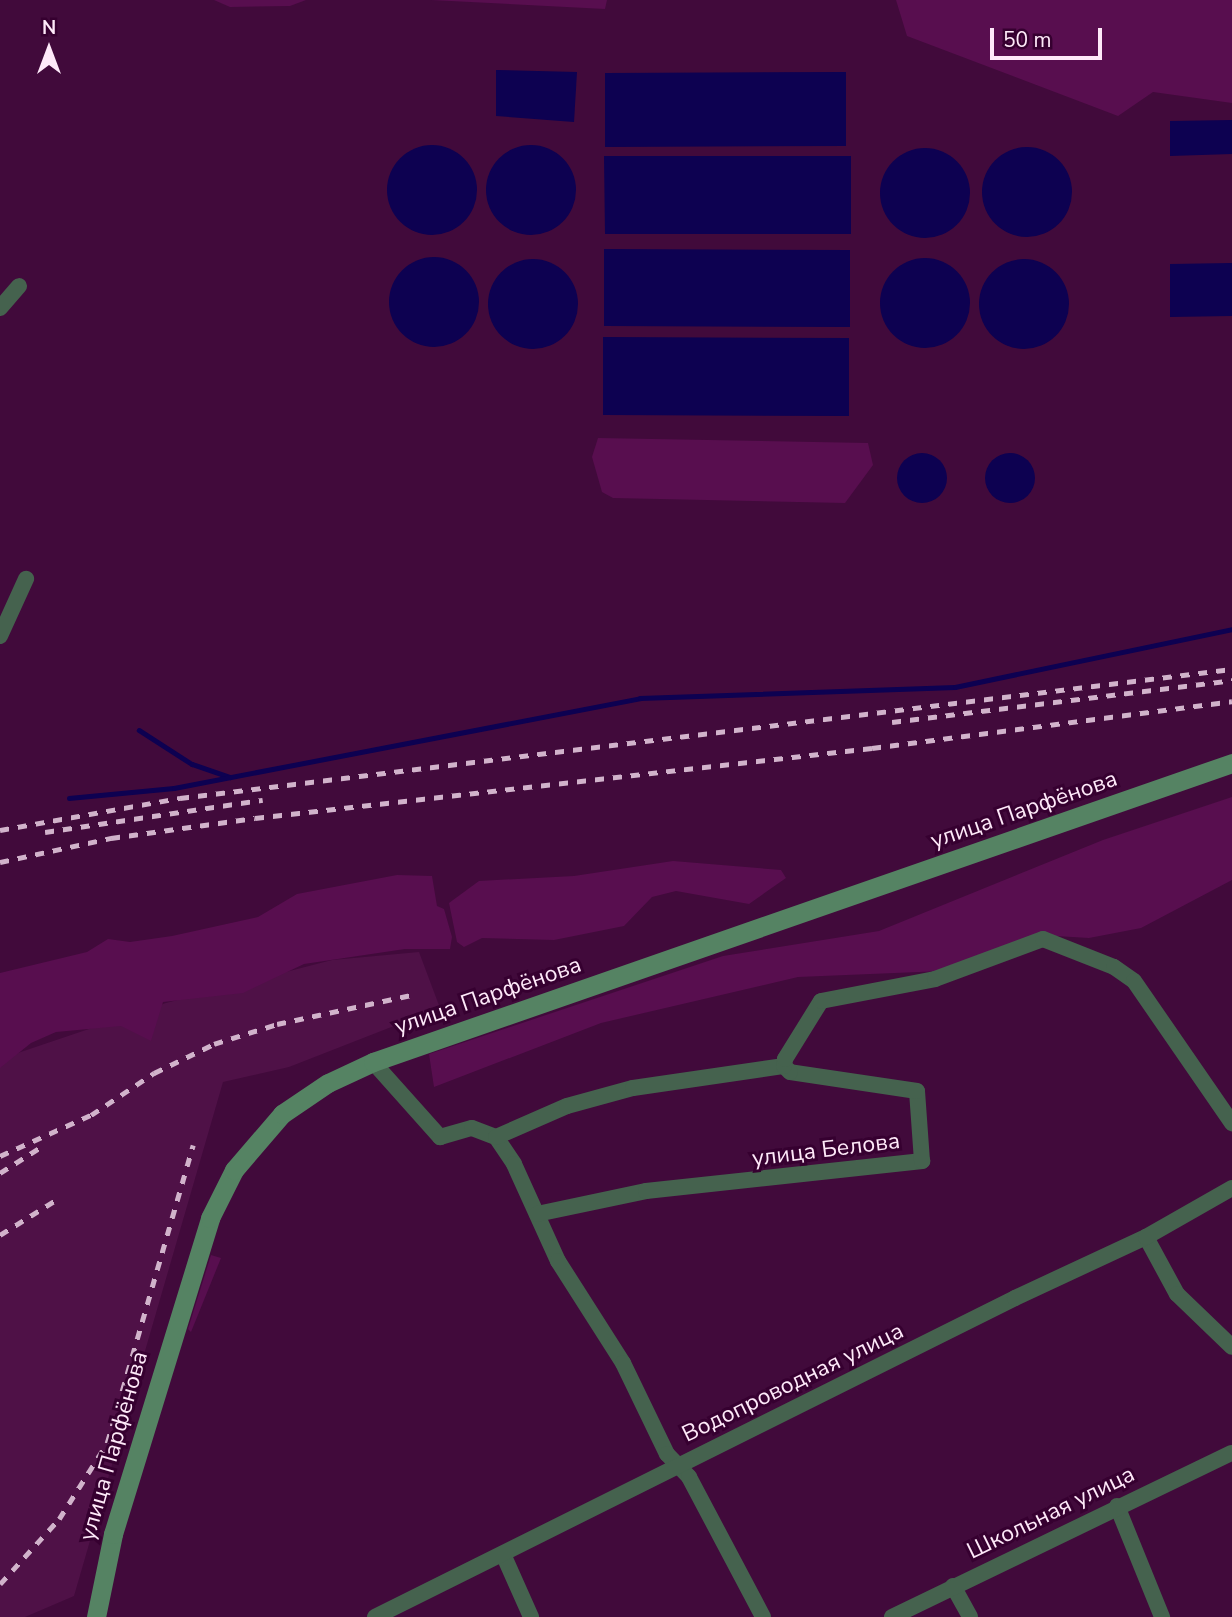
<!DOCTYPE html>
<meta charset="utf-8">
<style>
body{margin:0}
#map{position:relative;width:1232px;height:1617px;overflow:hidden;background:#410a3b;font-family:"Nunito Sans",sans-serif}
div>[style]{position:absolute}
.built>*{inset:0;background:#4f1147}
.green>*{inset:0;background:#580e4f}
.water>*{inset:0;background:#0d0151}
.round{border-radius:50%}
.stream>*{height:4.5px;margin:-2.25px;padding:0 2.25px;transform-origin:2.25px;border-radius:2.25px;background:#0d0151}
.minor>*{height:16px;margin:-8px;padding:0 8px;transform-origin:8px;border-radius:8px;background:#45624e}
.secondary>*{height:19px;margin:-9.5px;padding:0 9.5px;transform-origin:9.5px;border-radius:9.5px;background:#558363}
.rail>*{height:4.5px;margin-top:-2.25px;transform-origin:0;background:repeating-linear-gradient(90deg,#d1b3cb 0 9px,transparent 0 18px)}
span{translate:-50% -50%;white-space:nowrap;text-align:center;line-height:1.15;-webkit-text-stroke:6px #360030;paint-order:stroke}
.street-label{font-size:23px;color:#fee9f9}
.north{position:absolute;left:14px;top:14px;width:70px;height:70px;-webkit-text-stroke:5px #360030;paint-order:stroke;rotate:0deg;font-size:19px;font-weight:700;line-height:28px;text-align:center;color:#fee9f9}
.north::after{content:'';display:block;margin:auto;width:24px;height:32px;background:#fee9f9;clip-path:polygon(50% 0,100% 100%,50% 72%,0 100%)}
.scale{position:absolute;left:990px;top:28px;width:112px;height:32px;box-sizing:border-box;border:4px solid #fee9f9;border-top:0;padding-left:9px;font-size:21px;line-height:24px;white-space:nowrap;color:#fee9f9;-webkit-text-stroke:5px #360030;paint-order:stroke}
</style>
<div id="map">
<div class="built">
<div style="clip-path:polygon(419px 952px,440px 1008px,289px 1067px,223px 1082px,74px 1596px,25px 1617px,0 1617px,0 1059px,166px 1003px,332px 960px)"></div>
</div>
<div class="green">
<div style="clip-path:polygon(214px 0,306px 0,290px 6px,230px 7px)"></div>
<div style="clip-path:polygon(431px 0,607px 0,605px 9px)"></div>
<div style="clip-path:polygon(896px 0,1232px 0,1232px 103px,1153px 92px,1118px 116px,907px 36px)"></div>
<div style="clip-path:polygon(598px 438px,868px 443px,873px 465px,845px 503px,613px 498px,602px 492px,592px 457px)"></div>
<div style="clip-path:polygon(1232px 797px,1232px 880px,1141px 928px,1089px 938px,1039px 935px,943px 971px,798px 977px,601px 1023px,434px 1087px,429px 1054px,723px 956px,879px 931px,1103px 840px)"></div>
<div style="clip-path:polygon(673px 861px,781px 870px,786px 878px,749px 904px,676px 891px,652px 897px,624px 926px,554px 940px,482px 938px,464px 947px,457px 942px,449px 903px,479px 881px,574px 876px)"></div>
<div style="clip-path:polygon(397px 875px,432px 876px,437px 906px,444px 909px,452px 937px,450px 949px,405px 949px,304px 964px,243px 993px,163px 1002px,151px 1041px,121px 1026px,56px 1032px,31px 1043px,0 1068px,0 973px,87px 952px,108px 939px,130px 942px,172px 936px,258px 917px,297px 894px)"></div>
<div style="clip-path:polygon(211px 1255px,221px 1258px,191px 1332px,188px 1329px)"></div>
</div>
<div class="water">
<div style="clip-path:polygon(496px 70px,577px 72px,574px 122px,496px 116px)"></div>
<div style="clip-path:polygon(846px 72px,846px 146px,605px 147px,605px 73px)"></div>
<div style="clip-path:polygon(1232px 120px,1232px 154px,1170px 156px,1170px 121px)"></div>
<div class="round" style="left:486px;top:145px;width:90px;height:90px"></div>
<div class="round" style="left:387px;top:145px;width:90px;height:90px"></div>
<div class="round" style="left:982px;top:147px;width:90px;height:90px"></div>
<div class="round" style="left:880px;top:148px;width:90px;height:90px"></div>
<div style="clip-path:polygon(604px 156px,851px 156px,851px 234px,605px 234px)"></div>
<div style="clip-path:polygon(604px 249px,850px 250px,850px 327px,604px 326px)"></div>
<div class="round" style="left:389px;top:257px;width:90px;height:90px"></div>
<div class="round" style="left:880px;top:258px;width:90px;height:90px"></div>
<div class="round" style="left:979px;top:259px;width:90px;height:90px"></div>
<div class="round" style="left:488px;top:259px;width:90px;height:90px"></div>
<div style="clip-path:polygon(1232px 263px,1232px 316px,1170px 317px,1170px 264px)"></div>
<div style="clip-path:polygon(603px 337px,849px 338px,849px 416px,603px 415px)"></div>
<div class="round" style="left:897px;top:453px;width:50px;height:50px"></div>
<div class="round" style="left:985px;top:453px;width:50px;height:50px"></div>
</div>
<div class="stream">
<div style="left:139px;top:730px;width:63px;rotate:32.7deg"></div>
<div style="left:192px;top:764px;width:40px;rotate:18.9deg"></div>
<div style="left:69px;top:798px;width:105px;rotate:-5.4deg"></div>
<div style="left:174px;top:788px;width:475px;rotate:-10.9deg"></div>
<div style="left:640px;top:698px;width:315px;rotate:-2deg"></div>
<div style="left:955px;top:687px;width:283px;rotate:-11.8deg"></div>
</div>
<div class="minor">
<div style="left:0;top:308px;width:29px;rotate:-49deg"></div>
<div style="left:0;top:636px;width:63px;rotate:-65.5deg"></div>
<div style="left:373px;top:1062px;width:101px;rotate:48.2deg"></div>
<div style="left:440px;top:1137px;width:33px;rotate:-16deg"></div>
<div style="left:472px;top:1128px;width:26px;rotate:21deg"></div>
<div style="left:496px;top:1137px;width:32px;rotate:56deg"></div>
<div style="left:514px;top:1164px;width:107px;rotate:65.6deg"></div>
<div style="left:558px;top:1261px;width:121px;rotate:57.5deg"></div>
<div style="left:623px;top:1363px;width:101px;rotate:64.2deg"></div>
<div style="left:667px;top:1454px;width:32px;rotate:46deg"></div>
<div style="left:689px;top:1477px;width:158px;rotate:62.1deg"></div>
<div style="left:496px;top:1137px;width:77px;rotate:-23.6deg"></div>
<div style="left:567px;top:1106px;width:68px;rotate:-15.3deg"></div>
<div style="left:633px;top:1088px;width:153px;rotate:-8.3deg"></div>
<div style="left:537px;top:1214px;width:111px;rotate:-11.9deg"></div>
<div style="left:646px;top:1191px;width:278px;rotate:-6.2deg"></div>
<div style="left:922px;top:1161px;width:70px;rotate:-94.1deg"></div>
<div style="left:917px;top:1091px;width:128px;rotate:-171.5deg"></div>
<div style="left:790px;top:1072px;width:8px;rotate:-135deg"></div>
<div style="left:784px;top:1066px;width:7px;rotate:-82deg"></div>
<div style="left:785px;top:1059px;width:68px;rotate:-58.2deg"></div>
<div style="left:821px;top:1001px;width:116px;rotate:-10.9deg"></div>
<div style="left:935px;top:979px;width:115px;rotate:-20.3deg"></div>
<div style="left:1043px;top:939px;width:76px;rotate:21.5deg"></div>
<div style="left:1114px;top:967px;width:24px;rotate:35deg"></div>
<div style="left:1134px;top:981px;width:173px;rotate:55.4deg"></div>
<div style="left:1146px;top:1237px;width:65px;rotate:61.5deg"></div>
<div style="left:1177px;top:1294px;width:76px;rotate:43.9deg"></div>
<div style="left:1117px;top:1506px;width:120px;rotate:67.9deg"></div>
<div style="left:503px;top:1554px;width:69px;rotate:66deg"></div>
<div style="left:953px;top:1586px;width:35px;rotate:61deg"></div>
<div style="left:375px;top:1617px;width:715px;rotate:-26.49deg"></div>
<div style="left:1015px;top:1298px;width:145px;rotate:-25deg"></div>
<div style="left:1146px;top:1237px;width:99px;rotate:-29.7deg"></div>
<div style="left:892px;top:1617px;width:377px;rotate:-25.8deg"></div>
</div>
<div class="secondary">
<div style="left:96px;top:1617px;width:85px;rotate:-78.4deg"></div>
<div style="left:113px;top:1534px;width:331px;rotate:-72.9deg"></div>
<div style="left:210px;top:1218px;width:54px;rotate:-63.4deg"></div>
<div style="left:234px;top:1170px;width:74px;rotate:-49.4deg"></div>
<div style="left:282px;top:1114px;width:55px;rotate:-34deg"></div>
<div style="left:328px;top:1083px;width:50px;rotate:-25deg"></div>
<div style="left:373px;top:1062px;width:910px;rotate:-19.19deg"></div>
</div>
<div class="rail">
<div style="left:892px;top:722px;width:343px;rotate:-7deg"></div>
<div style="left:0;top:830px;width:183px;rotate:-10.1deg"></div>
<div style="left:180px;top:798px;width:1060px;rotate:-6.99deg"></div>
<div style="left:45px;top:832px;width:220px;rotate:-8.4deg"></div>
<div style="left:0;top:862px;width:114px;rotate:-12.2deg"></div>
<div style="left:111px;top:838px;width:145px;rotate:-7.9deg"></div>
<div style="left:255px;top:818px;width:621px;rotate:-6.47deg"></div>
<div style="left:872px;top:748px;width:363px;rotate:-7.4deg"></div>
<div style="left:0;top:1156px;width:100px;rotate:-24.3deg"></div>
<div style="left:91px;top:1115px;width:76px;rotate:-33.7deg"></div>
<div style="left:154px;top:1073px;width:67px;rotate:-25.8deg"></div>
<div style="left:214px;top:1044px;width:66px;rotate:-17.6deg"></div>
<div style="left:277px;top:1024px;width:142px;rotate:-12.2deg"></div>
<div style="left:0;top:1173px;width:49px;rotate:-32.4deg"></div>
<div style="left:0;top:1235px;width:66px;rotate:-32deg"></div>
<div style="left:0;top:1584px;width:88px;rotate:-47.8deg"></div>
<div style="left:59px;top:1519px;width:90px;rotate:-57.7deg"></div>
<div style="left:107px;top:1443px;width:310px;rotate:-73.9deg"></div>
</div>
<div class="street-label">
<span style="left:1024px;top:810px;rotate:-19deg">улица Парфёнова</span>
<span style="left:488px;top:996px;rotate:-19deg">улица Парфёнова</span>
<span style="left:826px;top:1150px;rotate:-7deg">улица Белова</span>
<span style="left:793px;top:1383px;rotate:-26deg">Водопроводная улица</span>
<span style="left:114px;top:1446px;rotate:-74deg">улица Парфёнова</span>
<span style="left:1051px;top:1513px;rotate:-26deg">Школьная улица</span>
</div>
<div class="north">N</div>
<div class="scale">50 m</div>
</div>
